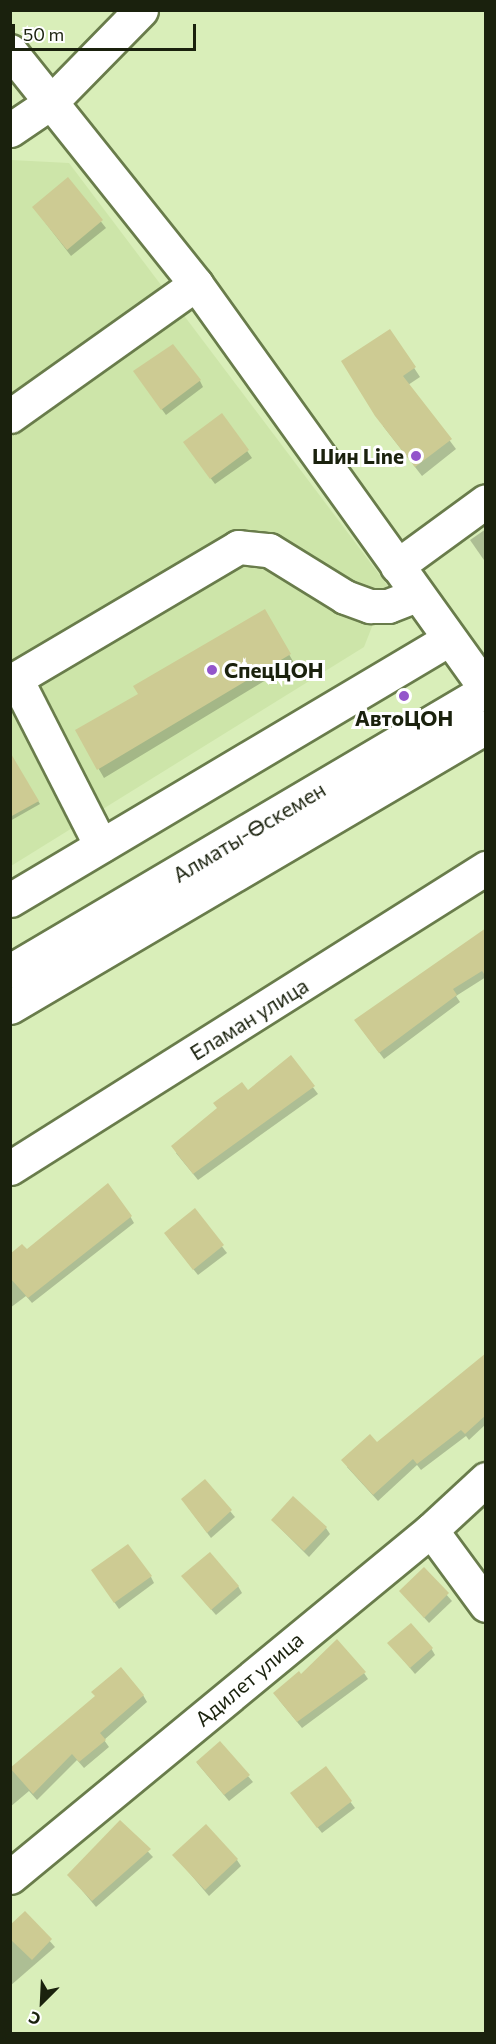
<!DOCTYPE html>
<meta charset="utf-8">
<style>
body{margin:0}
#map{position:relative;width:496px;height:2044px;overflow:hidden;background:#d9eeb9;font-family:Commissioner,sans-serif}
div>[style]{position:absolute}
.built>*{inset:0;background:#cde5a9}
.shadow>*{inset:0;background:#0003}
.building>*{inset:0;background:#cdcb93}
.roads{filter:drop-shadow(2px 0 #697c4b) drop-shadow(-2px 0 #697c4b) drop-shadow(0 2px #697c4b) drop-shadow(0 -2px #697c4b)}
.minor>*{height:33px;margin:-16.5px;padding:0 16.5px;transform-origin:16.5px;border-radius:16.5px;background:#fff}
.major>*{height:33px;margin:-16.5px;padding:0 16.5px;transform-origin:16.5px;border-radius:16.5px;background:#fff}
.dots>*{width:16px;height:16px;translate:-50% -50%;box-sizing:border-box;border:3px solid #fff;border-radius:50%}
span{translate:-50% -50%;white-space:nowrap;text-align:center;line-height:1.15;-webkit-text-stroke:6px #fff;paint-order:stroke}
.poi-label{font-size:21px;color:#1a210d;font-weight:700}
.right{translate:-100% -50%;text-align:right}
.left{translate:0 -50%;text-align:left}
.street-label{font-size:21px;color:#1a210d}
.frame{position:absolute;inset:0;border:12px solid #1a210d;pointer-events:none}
.north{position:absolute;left:12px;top:1972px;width:60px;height:60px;-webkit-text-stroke:4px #fff;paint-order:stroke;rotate:204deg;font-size:16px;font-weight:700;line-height:24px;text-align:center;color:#1a210d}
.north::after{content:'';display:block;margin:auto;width:21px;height:27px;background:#1a210d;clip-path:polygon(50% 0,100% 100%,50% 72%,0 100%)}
.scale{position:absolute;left:12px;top:24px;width:184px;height:27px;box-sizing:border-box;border:3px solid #1a210d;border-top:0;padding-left:8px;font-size:18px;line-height:21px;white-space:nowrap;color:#1a210d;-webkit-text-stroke:4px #fff;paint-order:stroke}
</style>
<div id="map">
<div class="built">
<div style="clip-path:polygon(11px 160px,69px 163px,388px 586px,364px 647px,11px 866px)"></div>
</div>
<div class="shadow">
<div style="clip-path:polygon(68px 180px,106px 228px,71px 256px,34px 208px)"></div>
<div style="clip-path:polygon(390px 331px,420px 377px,408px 385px,456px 449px,422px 476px,383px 426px)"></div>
<div style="clip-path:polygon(139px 378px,200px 381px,203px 387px,166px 415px)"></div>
<div style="clip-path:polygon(222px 415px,252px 458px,215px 484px,189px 449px)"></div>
<div style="clip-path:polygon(486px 529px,486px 563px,470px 540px)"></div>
<div style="clip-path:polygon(264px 611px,294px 663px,104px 778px,77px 731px,140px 695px)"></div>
<div style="clip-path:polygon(10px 755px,40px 804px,10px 821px)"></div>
<div style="clip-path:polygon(486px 931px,486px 977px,456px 996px,460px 1002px,384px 1059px,360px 1027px)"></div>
<div style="clip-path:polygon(291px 1058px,318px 1094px,198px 1180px,176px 1153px)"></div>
<div style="clip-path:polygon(194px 1210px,227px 1253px,198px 1275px,169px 1239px)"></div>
<div style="clip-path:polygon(130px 1216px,134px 1223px,32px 1303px,26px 1296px,10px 1308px,10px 1256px)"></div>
<div style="clip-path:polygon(486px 1355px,486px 1424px,469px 1440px,466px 1436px,421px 1470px,417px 1465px,378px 1501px,347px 1467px)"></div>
<div style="clip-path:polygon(205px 1481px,235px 1517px,211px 1538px,187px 1506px)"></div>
<div style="clip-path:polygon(272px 1520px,326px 1528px,330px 1534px,309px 1557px)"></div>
<div style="clip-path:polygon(424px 1569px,452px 1601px,429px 1623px,401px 1592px)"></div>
<div style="clip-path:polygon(97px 1577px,151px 1577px,154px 1583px,119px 1609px)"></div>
<div style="clip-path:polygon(183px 1577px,238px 1586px,242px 1593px,216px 1615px)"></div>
<div style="clip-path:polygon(389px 1643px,431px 1648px,435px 1655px,415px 1674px)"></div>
<div style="clip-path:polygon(364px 1673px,368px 1679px,302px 1728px,279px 1700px,301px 1676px)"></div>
<div style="clip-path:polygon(143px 1695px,147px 1702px,104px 1740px,109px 1747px,84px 1768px,77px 1760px,37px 1800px,29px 1791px,10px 1807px,10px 1771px,96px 1697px)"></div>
<div style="clip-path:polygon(220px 1743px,253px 1782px,229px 1801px,197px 1763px)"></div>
<div style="clip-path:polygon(325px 1768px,355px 1808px,322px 1833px,296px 1800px)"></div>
<div style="clip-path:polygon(120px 1822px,153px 1857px,96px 1907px,69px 1875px)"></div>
<div style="clip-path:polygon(174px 1855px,237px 1860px,241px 1866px,209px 1896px)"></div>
<div style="clip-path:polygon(25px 1913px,55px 1947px,10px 1986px,10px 1927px)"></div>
</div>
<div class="building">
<div style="clip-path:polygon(68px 177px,103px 220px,67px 250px,32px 207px)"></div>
<div style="clip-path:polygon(390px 329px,416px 367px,403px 376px,452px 439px,415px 467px,375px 416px,341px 361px)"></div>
<div style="clip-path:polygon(173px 344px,201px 380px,161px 410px,133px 371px)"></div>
<div style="clip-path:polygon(222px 413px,249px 450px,210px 479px,183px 442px)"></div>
<div style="clip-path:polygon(265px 609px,291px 654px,97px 770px,75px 730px,138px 694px,133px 686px)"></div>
<div style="clip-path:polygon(10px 752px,39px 801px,10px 817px)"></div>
<div style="clip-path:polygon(486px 928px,486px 977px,482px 971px,453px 989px,457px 995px,379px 1053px,354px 1020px)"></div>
<div style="clip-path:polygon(291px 1055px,315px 1086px,193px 1174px,171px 1146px,217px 1108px,213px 1103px,242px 1082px,248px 1090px)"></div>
<div style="clip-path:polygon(108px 1183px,132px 1216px,28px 1298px,10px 1278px,10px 1254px,22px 1244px,27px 1249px)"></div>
<div style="clip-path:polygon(195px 1208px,224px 1245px,193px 1270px,164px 1233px)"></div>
<div style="clip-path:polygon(486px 1353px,486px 1415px,465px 1434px,461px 1430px,417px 1464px,413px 1459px,373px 1495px,341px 1460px,370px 1434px,377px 1442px)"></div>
<div style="clip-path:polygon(205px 1479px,232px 1510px,207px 1533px,181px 1499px)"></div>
<div style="clip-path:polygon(293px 1496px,327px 1527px,304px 1551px,271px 1520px)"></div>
<div style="clip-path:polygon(128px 1544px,152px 1576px,114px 1603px,91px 1570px)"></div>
<div style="clip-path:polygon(210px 1552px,239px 1586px,211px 1610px,181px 1576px)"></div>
<div style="clip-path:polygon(424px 1567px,449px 1593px,424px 1618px,399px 1591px)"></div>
<div style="clip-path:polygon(411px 1623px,433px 1648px,410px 1668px,387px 1643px)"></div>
<div style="clip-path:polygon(337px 1639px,366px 1672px,297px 1722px,273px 1693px,299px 1671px,301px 1674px)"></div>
<div style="clip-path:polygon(121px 1667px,144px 1695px,100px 1733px,106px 1740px,79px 1762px,72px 1754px,33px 1794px,10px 1768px,95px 1696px,91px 1692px)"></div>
<div style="clip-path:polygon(220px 1741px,250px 1775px,224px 1795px,196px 1762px)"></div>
<div style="clip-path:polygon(326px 1766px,352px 1801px,317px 1828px,290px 1793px)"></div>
<div style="clip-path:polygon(120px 1820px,151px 1849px,92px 1901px,67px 1875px)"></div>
<div style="clip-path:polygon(206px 1824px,238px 1859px,205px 1890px,172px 1855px)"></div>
<div style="clip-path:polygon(25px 1911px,52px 1939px,32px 1960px,10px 1939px,10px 1925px)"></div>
</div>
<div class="roads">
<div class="minor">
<div style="left:10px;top:51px;width:298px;rotate:51.4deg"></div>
<div style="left:196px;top:284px;width:498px;rotate:54.4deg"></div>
<div style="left:10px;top:130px;width:48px;rotate:-34deg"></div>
<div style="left:50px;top:103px;width:130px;rotate:-45.6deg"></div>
<div style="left:10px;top:416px;width:228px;rotate:-35.4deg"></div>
<div style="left:397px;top:566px;width:110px;rotate:-36.1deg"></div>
<div style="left:16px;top:679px;width:187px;rotate:63deg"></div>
<div style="left:10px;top:682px;width:265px;rotate:-30.6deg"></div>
<div style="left:238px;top:547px;width:31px;rotate:6deg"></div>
<div style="left:269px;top:550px;width:89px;rotate:31.7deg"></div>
<div style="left:345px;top:597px;width:27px;rotate:20deg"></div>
<div style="left:370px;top:606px;width:18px"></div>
<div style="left:388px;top:606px;width:31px;rotate:-21deg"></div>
<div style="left:10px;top:900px;width:511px;rotate:-30.73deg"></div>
<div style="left:10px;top:1168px;width:563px;rotate:-32.22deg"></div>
<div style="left:431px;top:1530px;width:93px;rotate:53.7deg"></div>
<div style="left:10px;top:1877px;width:546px;rotate:-39.5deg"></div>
<div style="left:431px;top:1530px;width:75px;rotate:-42.8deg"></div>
</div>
<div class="major">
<div style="left:10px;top:971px;width:553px;rotate:-30.55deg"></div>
<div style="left:10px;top:1007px;width:552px;rotate:-30.47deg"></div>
</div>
</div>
<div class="dots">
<div style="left:416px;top:456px;background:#9355cb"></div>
<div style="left:212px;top:670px;background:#9355cb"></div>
<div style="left:404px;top:696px;background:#9355cb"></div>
</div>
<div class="poi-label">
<span class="right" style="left:404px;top:456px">Шин Line</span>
<span class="left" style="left:224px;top:670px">СпецЦОН</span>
<span style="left:404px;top:718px">АвтоЦОН</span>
</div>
<div class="street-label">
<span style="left:249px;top:832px;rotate:-31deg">Алматы-Өскемен</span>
<span style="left:249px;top:1019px;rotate:-32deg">Еламан улица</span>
<span style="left:249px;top:1679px;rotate:-40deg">Адилет улица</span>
</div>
<div class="frame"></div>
<div class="north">С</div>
<div class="scale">50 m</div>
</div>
